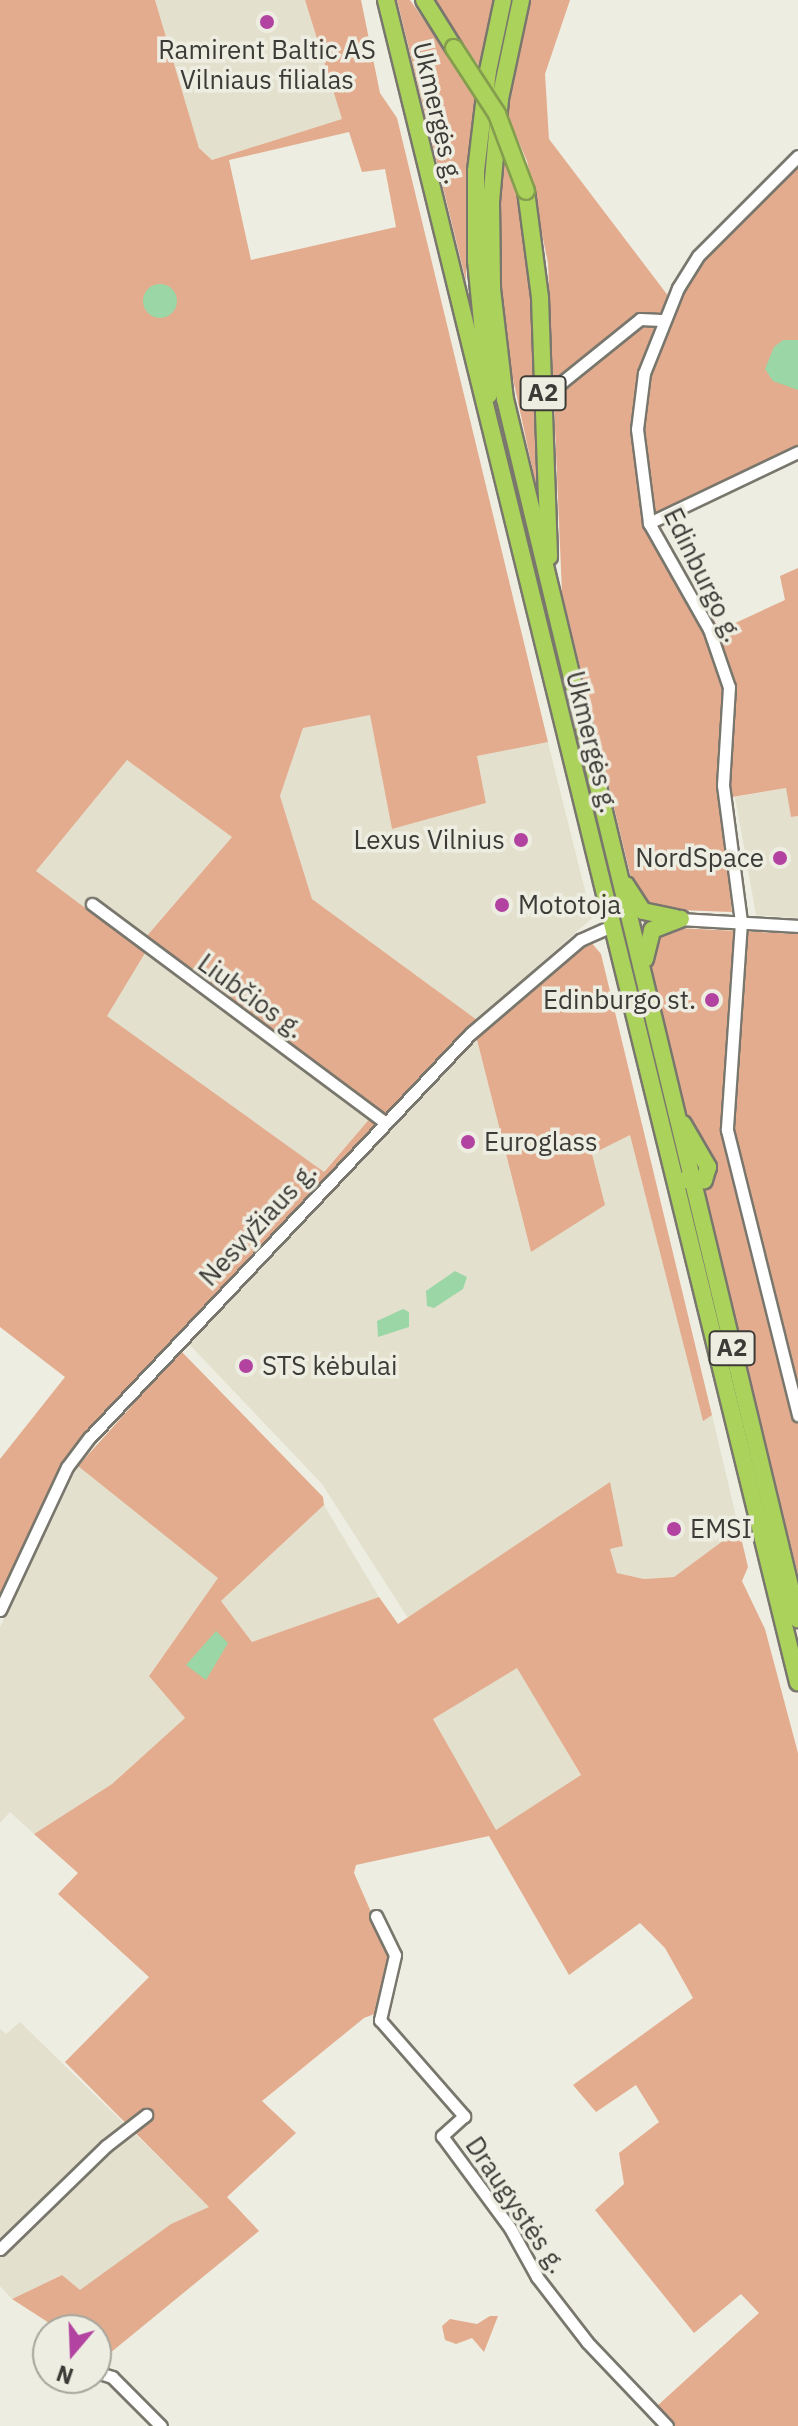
<!DOCTYPE html>
<meta charset="utf-8">
<style>
body{margin:0}
#map{position:relative;width:798px;height:2426px;overflow:hidden;background:#eeede1;font-family:"IBM Plex Sans",sans-serif}
div>[style]{position:absolute}
.built>*{inset:0;background:#e3e0cd}
.green>*{inset:0;background:#e3ac8e}
.water>*{inset:0;background:#9bd6a6}
.round{border-radius:50%}
.roads{filter:drop-shadow(2px 0 #79776d) drop-shadow(-2px 0 #79776d) drop-shadow(0 2px #79776d) drop-shadow(0 -2px #79776d)}
.minor>*{height:11px;margin:-5.5px;padding:0 5.5px;transform-origin:5.5px;border-radius:5.5px;background:#fff}
.highway>*{height:16px;margin:-8px;padding:0 8px;transform-origin:8px;border-radius:8px;background:#abd25a}
.bridges{filter:drop-shadow(2px 0 #849d4e) drop-shadow(-2px 0 #849d4e) drop-shadow(0 2px #849d4e) drop-shadow(0 -2px #849d4e)}
.highway-bridge>*{height:16px;margin:-8px;padding:0 8px;transform-origin:8px;border-radius:8px;background:#abd25a}
.dots>*{width:22px;height:22px;translate:-50% -50%;box-sizing:border-box;border:4px solid #eeede1;border-radius:50%}
span{translate:-50% -50%;white-space:nowrap;text-align:center;line-height:1.15;-webkit-text-stroke:7px #eeede1;paint-order:stroke}
.shield-label span{padding:2px 6px;background:#eeede1;border:2px solid;border-radius:6px;-webkit-text-stroke-width:0}
.shield-label{font-size:24px;color:#3c3b37;font-weight:700}
.poi-label{font-size:26px;color:#3c3b37}
.right{translate:-100% -50%;text-align:right}
.left{translate:0 -50%;text-align:left}
.street-label{font-size:26px;color:#3c3b37}
.north{position:absolute;left:32px;top:2314px;width:80px;height:80px;box-sizing:border-box;background:#eeede1;border:2px solid #a7a69d;border-radius:50%;rotate:199deg;font-size:22px;font-weight:700;line-height:32px;text-align:center;color:#3c3b37}
.north::after{content:'';display:block;margin:auto;width:28px;height:36px;background:#b243a1;clip-path:polygon(50% 0,100% 100%,50% 72%,0 100%)}
</style>
<div id="map">
<div class="built">
<div style="clip-path:polygon(155px 0,305px 0,342px 119px,212px 160px,199px 148px)"></div>
<div style="clip-path:polygon(370px 714px,392px 829px,486px 803px,477px 756px,548px 742px,592px 918px,477px 1020px,312px 899px,280px 796px,303px 728px)"></div>
<div style="clip-path:polygon(127px 760px,232px 837px,146px 937px,378px 1110px,323px 1172px,107px 1016px,36px 871px)"></div>
<div style="clip-path:polygon(787px 788px,791px 817px,798px 816px,798px 918px,756px 915px,735px 797px)"></div>
<div style="clip-path:polygon(476px 1036px,531px 1252px,592px 1154px,630px 1134px,703px 1420px,712px 1415px,739px 1529px,674px 1577px,643px 1579px,617px 1573px,610px 1549px,623px 1546px,609px 1483px,408px 1618px,322px 1484px,186px 1341px)"></div>
<div style="clip-path:polygon(78px 1466px,219px 1578px,149px 1675px,185px 1718px,112px 1784px,34px 1834px,10px 1812px,0 1823px,0 1627px)"></div>
<div style="clip-path:polygon(324px 1505px,379px 1597px,252px 1642px,221px 1601px)"></div>
<div style="clip-path:polygon(517px 1667px,581px 1776px,496px 1830px,433px 1719px)"></div>
<div style="clip-path:polygon(20px 2022px,210px 2207px,171px 2224px,79px 2291px,61px 2275px,12px 2299px,0 2286px,0 2029px,6px 2034px)"></div>
</div>
<div class="green">
<div style="clip-path:polygon(evenodd,0 0,155px 0,199px 148px,212px 160px,342px 119px,305px 0,361px 0,380px 93px,397px 118px,548px 742px,477px 756px,486px 803px,392px 829px,370px 715px,303px 728px,280px 796px,312px 899px,477px 1020px,79px 1440px,52px 1483px,0 1595px,0 1459px,65px 1377px,0 1327px,0 0,349px 132px,362px 172px,385px 169px,396px 227px,251px 260px,229px 160px,349px 132px,0 0,127px 760px,232px 837px,146px 937px,378px 1109px,324px 1172px,107px 1016px,145px 953px,36px 871px,127px 760px)"></div>
<div style="clip-path:polygon(397px 0,410px 0,476px 94px,468px 163px,466px 281px)"></div>
<div style="clip-path:polygon(435px 0,494px 0,479px 66px,446px 21px)"></div>
<div style="clip-path:polygon(531px 0,570px 0,545px 74px,549px 139px,669px 297px,798px 162px,798px 460px,655px 524px,720px 630px,785px 600px,780px 576px,798px 568px,798px 816px,791px 817px,786px 788px,720px 799px,732px 912px,652px 909px,635px 894px,562px 593px,548px 263px,527px 161px,507px 115px)"></div>
<div style="clip-path:polygon(504px 149px,519px 193px,532px 296px,539px 499px,502px 328px,498px 227px)"></div>
<div style="clip-path:polygon(678px 928px,798px 934px,798px 1575px,704px 1189px,715px 1177px,715px 1162px,689px 1126px,646px 952px,651px 937px)"></div>
<div style="clip-path:polygon(590px 941px,601px 954px,712px 1415px,703px 1421px,630px 1135px,592px 1154px,605px 1205px,531px 1252px,476px 1036px)"></div>
<div style="clip-path:polygon(evenodd,181px 1351px,323px 1497px,324px 1505px,221px 1601px,252px 1642px,379px 1597px,398px 1624px,610px 1482px,623px 1546px,610px 1549px,617px 1573px,644px 1579px,674px 1577px,739px 1529px,748px 1567px,742px 1581px,765px 1629px,798px 1753px,798px 2426px,675px 2426px,656px 2407px,759px 2313px,741px 2294px,694px 2333px,595px 2210px,624px 2184px,619px 2153px,659px 2122px,636px 2085px,596px 2112px,573px 2085px,693px 1998px,665px 1948px,640px 1923px,569px 1975px,489px 1836px,356px 1865px,354px 1873px,391px 1958px,377px 2013px,364px 2018px,262px 2101px,296px 2133px,227px 2197px,259px 2231px,104px 2358px,96px 2353px,96px 2330px,60px 2330px,12px 2299px,62px 2275px,80px 2290px,171px 2224px,209px 2207px,65px 2062px,149px 1977px,58px 1894px,78px 1873px,34px 1834px,112px 1784px,185px 1718px,149px 1676px,218px 1578px,78px 1466px,181px 1351px,517px 1668px,581px 1775px,496px 1830px,433px 1719px,517px 1668px)"></div>
<div style="clip-path:polygon(490px 2316px,498px 2316px,484px 2352px,472px 2338px,456px 2344px,445px 2340px,442px 2326px,450px 2319px,477px 2324px)"></div>
</div>
<div class="water">
<div class="round" style="left:143px;top:284px;width:34px;height:34px"></div>
<div style="clip-path:polygon(783px 340px,798px 340px,798px 390px,773px 381px,765px 369px,774px 347px)"></div>
<div style="clip-path:polygon(455px 1271px,467px 1277px,463px 1289px,434px 1308px,427px 1306px,426px 1291px)"></div>
<div style="clip-path:polygon(403px 1309px,409px 1312px,409px 1327px,378px 1337px,377px 1321px)"></div>
<div style="clip-path:polygon(216px 1631px,228px 1643px,206px 1680px,186px 1665px)"></div>
</div>
<div class="roads">
<div class="minor">
<div style="left:798px;top:156px;width:141px;rotate:135deg"></div>
<div style="left:698px;top:256px;width:38px;rotate:122deg"></div>
<div style="left:678px;top:288px;width:92px;rotate:111.8deg"></div>
<div style="left:644px;top:373px;width:56px;rotate:97.1deg"></div>
<div style="left:637px;top:429px;width:95px;rotate:82.7deg"></div>
<div style="left:649px;top:523px;width:122px;rotate:60.5deg"></div>
<div style="left:709px;top:629px;width:61px;rotate:71deg"></div>
<div style="left:729px;top:687px;width:98px;rotate:93.5deg"></div>
<div style="left:723px;top:785px;width:138px;rotate:82.5deg"></div>
<div style="left:741px;top:922px;width:208px;rotate:93.9deg"></div>
<div style="left:727px;top:1130px;width:294px;rotate:76deg"></div>
<div style="left:543px;top:383px;width:19px;rotate:-3deg"></div>
<div style="left:562px;top:382px;width:100px;rotate:-38.9deg"></div>
<div style="left:640px;top:319px;width:21px;rotate:3deg"></div>
<div style="left:649px;top:523px;width:165px;rotate:-25.5deg"></div>
<div style="left:92px;top:904px;width:365px;rotate:36.7deg"></div>
<div style="left:681px;top:919px;width:117px;rotate:3.4deg"></div>
<div style="left:0;top:1610px;width:158px;rotate:-64.9deg"></div>
<div style="left:67px;top:1467px;width:38px;rotate:-53deg"></div>
<div style="left:90px;top:1437px;width:554px;rotate:-46.68deg"></div>
<div style="left:470px;top:1034px;width:145px;rotate:-40.5deg"></div>
<div style="left:580px;top:940px;width:36px;rotate:-24deg"></div>
<div style="left:376px;top:1916px;width:43px;rotate:64deg"></div>
<div style="left:395px;top:1955px;width:67px;rotate:103deg"></div>
<div style="left:380px;top:2020px;width:128px;rotate:48.8deg"></div>
<div style="left:464px;top:2116px;width:30px;rotate:138deg"></div>
<div style="left:442px;top:2136px;width:114px;rotate:53.5deg"></div>
<div style="left:510px;top:2228px;width:56px;rotate:61.1deg"></div>
<div style="left:537px;top:2277px;width:82px;rotate:52.4deg"></div>
<div style="left:587px;top:2342px;width:116px;rotate:46.4deg"></div>
<div style="left:0;top:2249px;width:148px;rotate:-44.2deg"></div>
<div style="left:106px;top:2146px;width:51px;rotate:-37.8deg"></div>
<div style="left:96px;top:2372px;width:17px;rotate:17deg"></div>
<div style="left:112px;top:2377px;width:69px;rotate:45deg"></div>
</div>
<div class="highway">
<div style="left:386px;top:0;width:1732px;rotate:76.24deg"></div>
<div style="left:424px;top:0;width:57px;rotate:58deg"></div>
<div style="left:521px;top:0;width:101px;rotate:102deg"></div>
<div style="left:500px;top:99px;width:103px;rotate:95deg"></div>
<div style="left:491px;top:202px;width:87px;rotate:89.3deg"></div>
<div style="left:492px;top:289px;width:111px;rotate:83.3deg"></div>
<div style="left:505px;top:399px;width:1255px;rotate:76.5deg"></div>
<div style="left:526px;top:191px;width:108px;rotate:82.5deg"></div>
<div style="left:540px;top:298px;width:259px;rotate:88deg"></div>
<div style="left:489px;top:395px;width:135px;rotate:-95.5deg"></div>
<div style="left:476px;top:261px;width:90px;rotate:-90deg"></div>
<div style="left:476px;top:171px;width:101px;rotate:-83.2deg"></div>
<div style="left:488px;top:71px;width:73px;rotate:-78.1deg"></div>
<div style="left:626px;top:885px;width:31px;rotate:57deg"></div>
<div style="left:643px;top:911px;width:34px;rotate:12deg"></div>
<div style="left:645px;top:959px;width:30px;rotate:-76deg"></div>
<div style="left:652px;top:930px;width:31px;rotate:-21deg"></div>
<div style="left:683px;top:1124px;width:50px;rotate:59.8deg"></div>
<div style="left:708px;top:1167px;width:14px;rotate:107deg"></div>
<div style="left:704px;top:1180px;width:19px;rotate:180deg"></div>
</div>
</div>
<div class="bridges">
<div class="highway-bridge">
<div style="left:454px;top:48px;width:79px;rotate:56.9deg"></div>
<div style="left:497px;top:114px;width:82px;rotate:69.4deg"></div>
</div>
</div>
<div class="dots">
<div style="left:267px;top:22px;background:#b243a1"></div>
<div style="left:521px;top:840px;background:#b243a1"></div>
<div style="left:780px;top:858px;background:#b243a1"></div>
<div style="left:502px;top:905px;background:#b243a1"></div>
<div style="left:712px;top:1000px;background:#b243a1"></div>
<div style="left:468px;top:1142px;background:#b243a1"></div>
<div style="left:246px;top:1366px;background:#b243a1"></div>
<div style="left:674px;top:1529px;background:#b243a1"></div>
</div>
<div class="shield-label">
<span style="left:543px;top:393px">A2</span>
<span style="left:732px;top:1348px">A2</span>
</div>
<div class="poi-label">
<span style="left:267px;top:65px">Ramirent Baltic AS<br>Vilniaus filialas</span>
<span class="right" style="left:505px;top:840px">Lexus Vilnius</span>
<span class="right" style="left:764px;top:858px">NordSpace</span>
<span class="left" style="left:518px;top:905px">Mototoja</span>
<span class="right" style="left:696px;top:1000px">Edinburgo st.</span>
<span class="left" style="left:484px;top:1142px">Euroglass</span>
<span class="left" style="left:262px;top:1366px">STS kėbulai</span>
<span class="left" style="left:690px;top:1529px">EMSI</span>
</div>
<div class="street-label">
<span style="left:438px;top:113px;rotate:77deg">Ukmergės g.</span>
<span style="left:703px;top:575px;rotate:64deg">Edinburgo g.</span>
<span style="left:592px;top:742px;rotate:76deg">Ukmergės g.</span>
<span style="left:251px;top:996px;rotate:36deg">Liubčios g.</span>
<span style="left:258px;top:1224px;rotate:-47deg">Nesvyžiaus g.</span>
<span style="left:516px;top:2205px;rotate:56deg">Draugystės g.</span>
</div>
<div class="north">N</div>
</div>
